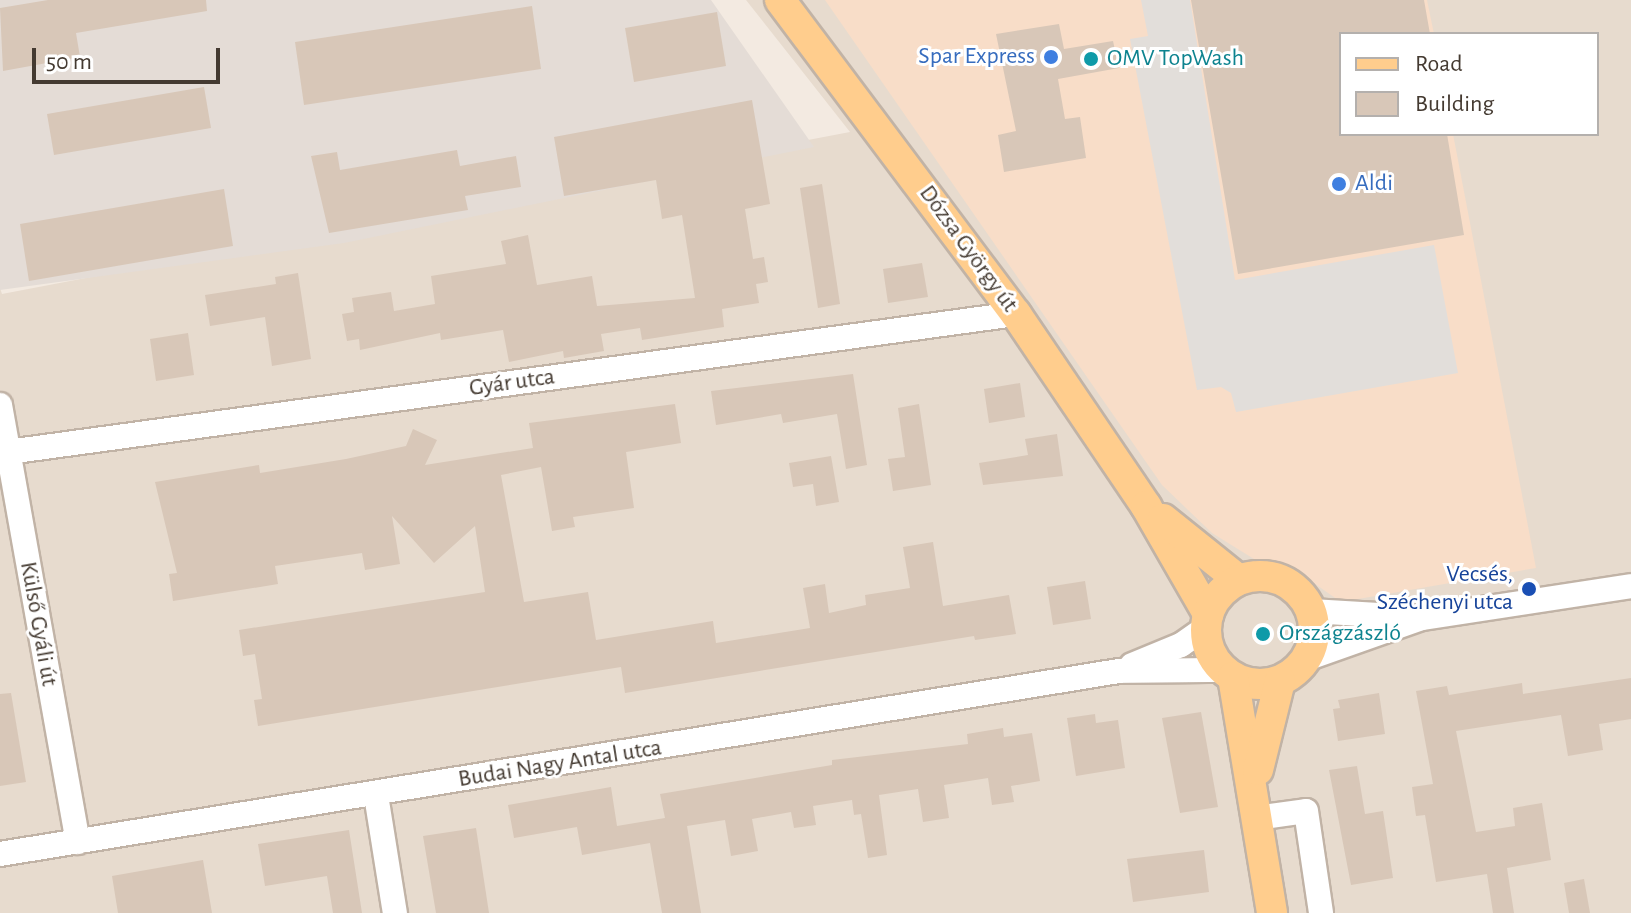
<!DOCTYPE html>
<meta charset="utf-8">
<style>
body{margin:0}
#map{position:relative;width:1631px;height:913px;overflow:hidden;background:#f3eae1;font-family:"Alegreya Sans",sans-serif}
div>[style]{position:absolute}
.residential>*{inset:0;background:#e7dbce}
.commercial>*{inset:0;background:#f8ddc8}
.industrial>*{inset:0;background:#e4dcd6}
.parking>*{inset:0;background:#e2deda}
.building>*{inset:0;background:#d8c7b8}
.roads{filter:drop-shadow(2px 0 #c1b3a6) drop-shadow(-2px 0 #c1b3a6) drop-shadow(0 2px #c1b3a6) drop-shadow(0 -2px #c1b3a6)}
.minor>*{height:24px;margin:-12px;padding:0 12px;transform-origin:12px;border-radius:12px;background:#fff}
.major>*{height:30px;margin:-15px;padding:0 15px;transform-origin:15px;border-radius:15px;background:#ffcd8d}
.major>.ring{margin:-15px;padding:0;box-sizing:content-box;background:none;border:30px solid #ffcd8d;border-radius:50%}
.dots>*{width:22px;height:22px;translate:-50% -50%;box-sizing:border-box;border:4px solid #fff;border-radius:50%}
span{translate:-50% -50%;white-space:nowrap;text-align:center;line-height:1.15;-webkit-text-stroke:6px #fff;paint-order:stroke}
.shop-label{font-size:24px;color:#366cbe}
.right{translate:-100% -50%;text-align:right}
.left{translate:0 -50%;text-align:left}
.culture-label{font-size:24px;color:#0d838f}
.street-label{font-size:24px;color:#443a31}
.transit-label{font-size:24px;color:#164399}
.legend{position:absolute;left:1339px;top:32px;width:260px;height:104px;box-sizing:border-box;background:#fff;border:2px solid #b4b0ad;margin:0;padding:10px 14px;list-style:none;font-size:24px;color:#443a31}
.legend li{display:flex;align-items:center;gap:16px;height:40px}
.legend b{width:40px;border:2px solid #b4b0ad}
.scale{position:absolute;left:32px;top:48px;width:188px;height:36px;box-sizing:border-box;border:4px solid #443a31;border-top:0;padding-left:10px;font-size:24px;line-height:28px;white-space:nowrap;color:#443a31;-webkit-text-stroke:6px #fff;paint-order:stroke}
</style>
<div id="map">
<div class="residential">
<div style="clip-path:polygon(evenodd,746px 0,1631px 0,1631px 913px,0 913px,0 288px,2px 294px,850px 132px,746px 0,1341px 34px,1597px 34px,1597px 134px,1341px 134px,1341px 34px)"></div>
</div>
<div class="commercial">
<div style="clip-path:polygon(825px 0,1427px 0,1434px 34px,1341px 34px,1341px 134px,1453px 134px,1536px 568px,1341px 602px,1298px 572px,1254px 559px,1212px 533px,1162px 485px)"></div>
</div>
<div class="industrial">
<div style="clip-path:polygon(0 0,711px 0,814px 147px,344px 243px,0 290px)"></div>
</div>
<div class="parking">
<div style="clip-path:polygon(1141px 0,1190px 0,1235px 280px,1434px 245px,1458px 373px,1236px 412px,1231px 393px,1221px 387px,1197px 390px,1130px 39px,1148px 36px)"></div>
</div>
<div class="building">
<div style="clip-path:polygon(48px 0,206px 0,207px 11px,76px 33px,80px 57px,3px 71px,0 8px)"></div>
<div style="clip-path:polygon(1191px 0,1424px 0,1430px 34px,1341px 34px,1341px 134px,1447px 134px,1464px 235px,1238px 274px)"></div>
<div style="clip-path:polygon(532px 6px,541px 69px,304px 105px,295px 42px)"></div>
<div style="clip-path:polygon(717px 12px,726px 66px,634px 82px,625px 28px)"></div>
<div style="clip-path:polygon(1059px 24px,1064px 49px,1113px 41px,1119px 68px,1058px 79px,1065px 119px,1080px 117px,1086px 158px,1004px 172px,998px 135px,1016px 131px,996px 34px)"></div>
<div style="clip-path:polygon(204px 87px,211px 128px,54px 155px,47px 114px)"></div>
<div style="clip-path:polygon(752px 100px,770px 204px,745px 209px,753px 259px,764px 257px,768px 282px,756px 284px,759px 303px,722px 309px,724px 327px,642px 340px,640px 328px,601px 334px,604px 351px,564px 358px,563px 351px,509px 362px,503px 330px,441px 340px,440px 333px,360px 350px,359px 339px,347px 341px,342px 314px,354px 312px,352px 298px,391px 292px,394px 311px,435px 304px,431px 276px,506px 264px,501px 241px,528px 235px,537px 285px,592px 276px,597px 306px,695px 298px,682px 215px,662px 219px,656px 180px,564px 196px,554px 137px)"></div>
<div style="clip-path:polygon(457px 150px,460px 166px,516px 156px,521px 187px,465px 196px,468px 210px,329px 233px,311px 156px,337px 152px,340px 170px)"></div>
<div style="clip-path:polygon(822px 184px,840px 304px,818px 308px,800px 188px)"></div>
<div style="clip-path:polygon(224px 189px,233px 246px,29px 281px,20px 224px)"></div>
<div style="clip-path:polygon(922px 263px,928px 297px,888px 303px,883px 269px)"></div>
<div style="clip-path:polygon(298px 273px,311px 359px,272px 366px,265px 317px,210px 326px,205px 295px,276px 284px,275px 277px)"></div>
<div style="clip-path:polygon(188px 333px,194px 375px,156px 381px,150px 339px)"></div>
<div style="clip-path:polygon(853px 374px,867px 465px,846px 469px,837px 414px,783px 423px,781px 414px,716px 425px,711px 391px)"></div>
<div style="clip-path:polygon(1020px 383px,1025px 417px,989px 423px,984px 389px)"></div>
<div style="clip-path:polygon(675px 404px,681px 443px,626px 452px,634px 508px,573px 517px,575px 527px,552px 531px,541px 467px,501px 475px,524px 602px,588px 592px,596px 640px,713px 621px,716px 643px,810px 628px,803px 588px,825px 584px,829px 613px,866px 605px,865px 595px,910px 588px,903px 547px,933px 542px,943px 606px,1009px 595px,1016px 634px,975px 640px,974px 636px,625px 693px,621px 667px,258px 726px,254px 700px,262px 699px,255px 654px,243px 656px,239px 630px,485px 592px,475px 526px,434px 563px,392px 516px,400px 564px,365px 570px,362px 553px,275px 566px,278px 584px,173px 601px,169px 574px,177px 573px,155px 482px,259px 465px,260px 473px,346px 459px,406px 446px,413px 429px,437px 440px,425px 465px,533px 448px,529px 423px)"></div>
<div style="clip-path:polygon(919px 404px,931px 485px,893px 491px,888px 459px,905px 457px,898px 408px)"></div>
<div style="clip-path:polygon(1057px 434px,1063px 476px,983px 485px,979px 463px,1028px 455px,1025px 439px)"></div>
<div style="clip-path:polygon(831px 456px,839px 502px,816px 506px,813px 484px,793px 487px,789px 463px)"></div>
<div style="clip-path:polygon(1085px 581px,1091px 619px,1053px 625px,1047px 587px)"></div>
<div style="clip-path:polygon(1631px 678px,1631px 719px,1599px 724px,1603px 750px,1568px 756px,1561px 715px,1456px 731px,1476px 832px,1515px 826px,1513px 808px,1542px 803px,1551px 860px,1507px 868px,1514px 913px,1493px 913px,1487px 874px,1436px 882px,1425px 815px,1416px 816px,1412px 787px,1433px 784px,1416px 691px,1447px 686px,1449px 695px,1522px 683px,1523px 694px)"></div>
<div style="clip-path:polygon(11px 693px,26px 782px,0 786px,0 694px)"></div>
<div style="clip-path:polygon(1379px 693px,1385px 734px,1338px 741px,1333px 709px,1340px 708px,1338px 700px)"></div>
<div style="clip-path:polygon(1201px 712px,1218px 807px,1180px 813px,1162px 718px)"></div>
<div style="clip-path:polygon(1095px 714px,1096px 723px,1118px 720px,1125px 768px,1076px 776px,1067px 718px)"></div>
<div style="clip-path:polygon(1003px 728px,1004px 737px,1032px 733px,1040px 781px,1011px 786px,1014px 802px,992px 805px,988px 778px,944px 785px,949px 818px,923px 822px,918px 789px,879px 795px,887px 855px,868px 858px,861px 814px,854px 815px,852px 800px,813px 806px,816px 825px,794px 828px,791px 812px,752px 819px,758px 851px,731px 856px,725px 820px,687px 826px,701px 913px,662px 913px,650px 843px,582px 855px,577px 827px,514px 838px,508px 805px,611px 787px,617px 826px,665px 818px,660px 794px,832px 765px,832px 760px,968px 744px,967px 734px)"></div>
<div style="clip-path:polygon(1357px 766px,1365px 814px,1383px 811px,1393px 878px,1351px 885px,1329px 770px)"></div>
<div style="clip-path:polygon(476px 828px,489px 913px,436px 913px,423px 836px)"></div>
<div style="clip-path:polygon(349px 830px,362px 913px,333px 913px,327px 876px,265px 886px,258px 844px)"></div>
<div style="clip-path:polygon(1204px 850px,1209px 892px,1133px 902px,1127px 859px)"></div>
<div style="clip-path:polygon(203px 860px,212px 913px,118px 913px,112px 876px)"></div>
<div style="clip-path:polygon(1584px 879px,1590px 913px,1569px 913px,1564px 883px)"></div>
</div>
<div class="roads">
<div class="minor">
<div style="left:0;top:405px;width:444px;rotate:79.9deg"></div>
<div style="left:8px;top:452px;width:1017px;rotate:-7.8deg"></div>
<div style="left:1311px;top:611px;width:101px;rotate:3.4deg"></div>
<div style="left:1306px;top:659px;width:123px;rotate:-19.5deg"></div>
<div style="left:1422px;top:618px;width:211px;rotate:-8.7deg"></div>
<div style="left:1132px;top:665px;width:53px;rotate:-22.2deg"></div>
<div style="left:1181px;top:645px;width:29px;rotate:-35deg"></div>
<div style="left:376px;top:795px;width:120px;rotate:80.9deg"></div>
<div style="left:1256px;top:818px;width:50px;rotate:-8deg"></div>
<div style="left:1306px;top:811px;width:103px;rotate:81.6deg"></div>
<div style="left:0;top:854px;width:1134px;rotate:-9.29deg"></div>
<div style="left:1119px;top:671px;width:103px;rotate:-0.6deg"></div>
</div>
<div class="major">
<div style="left:780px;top:0;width:393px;rotate:53.1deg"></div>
<div style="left:1016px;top:314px;width:232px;rotate:55.9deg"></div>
<div style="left:1146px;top:506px;width:125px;rotate:60.1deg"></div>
<div style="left:1163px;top:519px;width:97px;rotate:38.8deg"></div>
<div class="ring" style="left:1206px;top:576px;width:78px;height:78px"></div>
<div style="left:1233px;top:677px;width:239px;rotate:80.6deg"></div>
<div style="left:1258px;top:770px;width:92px;rotate:-76.1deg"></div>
</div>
</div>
<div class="dots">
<div style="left:1051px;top:57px;background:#3f7fe0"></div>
<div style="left:1091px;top:59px;background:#0f9aa8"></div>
<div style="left:1339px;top:184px;background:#3f7fe0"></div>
<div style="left:1529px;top:589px;background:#1a4fb4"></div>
<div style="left:1263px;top:634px;background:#0f9aa8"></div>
</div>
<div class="shop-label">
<span class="right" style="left:1035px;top:57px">Spar Express</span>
<span class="left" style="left:1355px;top:184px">Aldi</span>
</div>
<div class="culture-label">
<span class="left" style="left:1107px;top:59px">OMV TopWash</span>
<span class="left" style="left:1279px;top:634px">Országzászló</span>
</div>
<div class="street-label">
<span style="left:968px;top:249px;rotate:54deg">Dózsa György út</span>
<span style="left:512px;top:383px;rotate:-8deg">Gyár utca</span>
<span style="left:38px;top:624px;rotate:80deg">Külső Gyáli út</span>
<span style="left:560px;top:764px;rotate:-9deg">Budai Nagy Antal utca</span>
</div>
<div class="transit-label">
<span class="right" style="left:1513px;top:589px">Vecsés,<br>Széchenyi utca</span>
</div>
<ul class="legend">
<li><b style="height:10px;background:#ffcd8d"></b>Road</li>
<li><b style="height:22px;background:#d8c7b8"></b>Building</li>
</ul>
<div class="scale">50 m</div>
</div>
